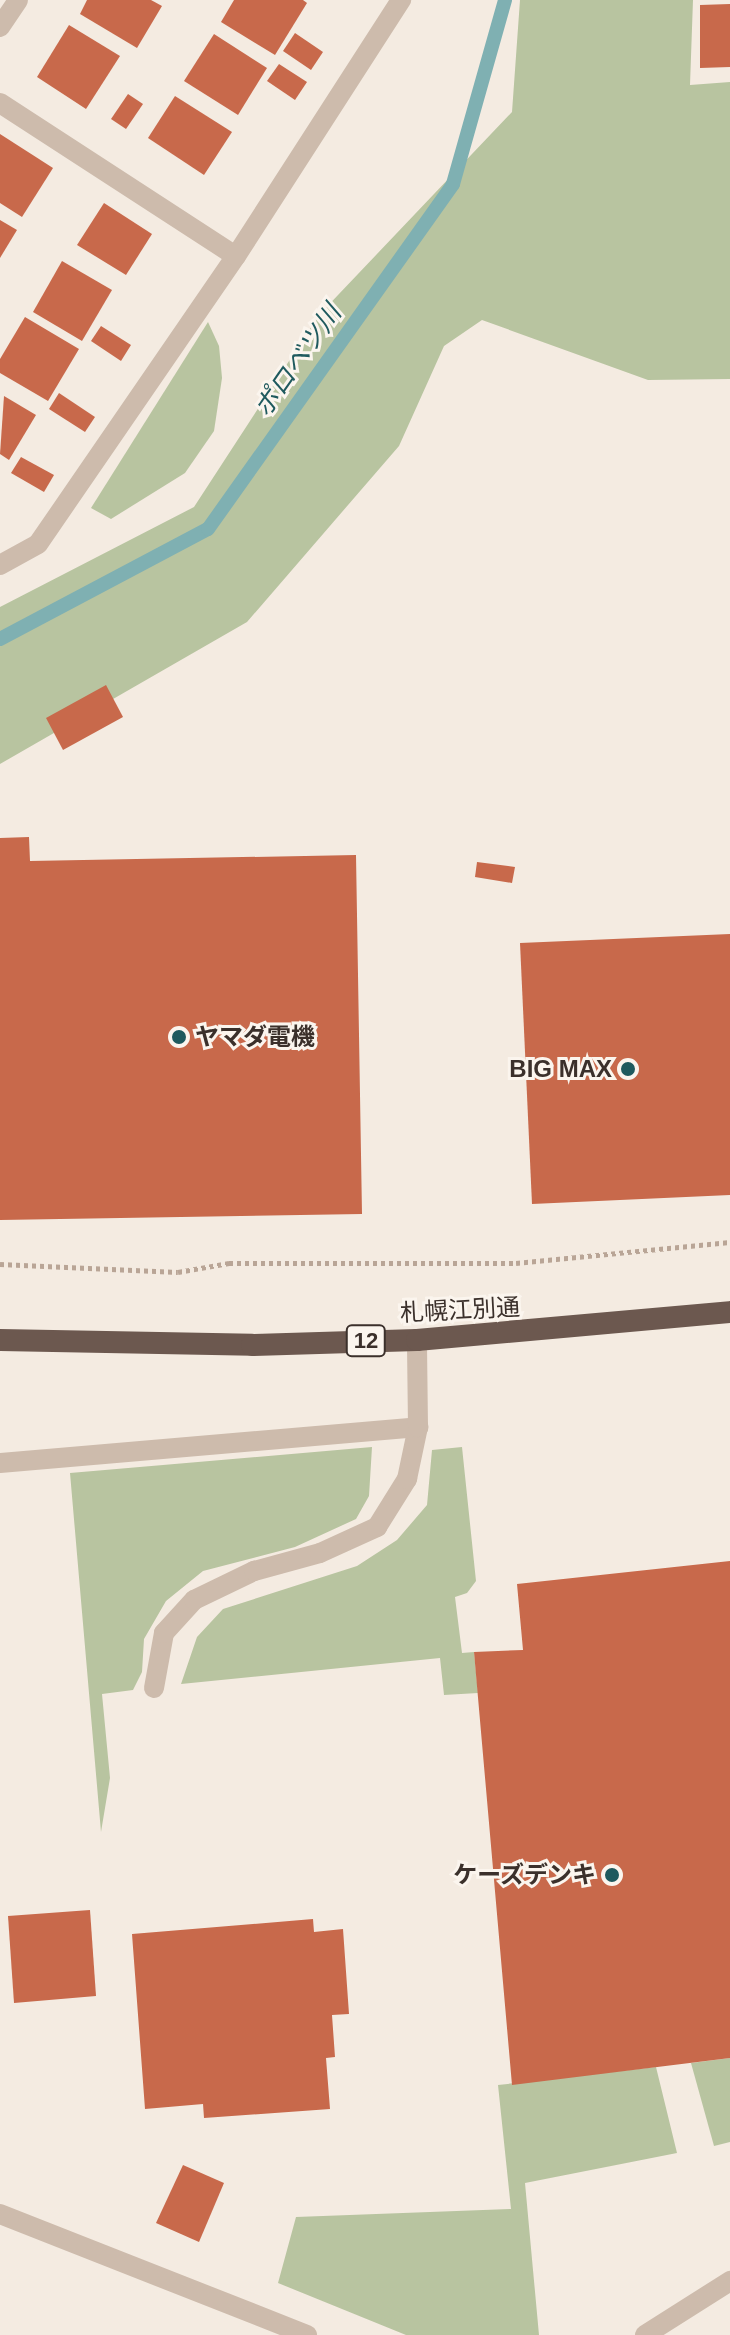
<!DOCTYPE html>
<meta charset="utf-8">
<style>
body{margin:0}
#map{position:relative;width:730px;height:2335px;overflow:hidden;background:#f4ebe1;font-family:Helvetica,"Noto Sans JP",sans-serif}
div>[style]{position:absolute}
.green>*{inset:0;background:#b8c4a0}
.stream>*{height:14px;margin:-7px;padding:0 7px;transform-origin:7px;border-radius:7px;background:#7fb0b2}
.building>*{inset:0;background:#c8694b}
.path>*{height:5px;margin-top:-2.5px;transform-origin:0;background:repeating-linear-gradient(90deg,#b9a596 0 4px,transparent 0 8px)}
.service>*{height:20px;margin:-10px;padding:0 10px;transform-origin:10px;border-radius:10px;background:#cdbbac}
.minor>*{height:20px;margin:-10px;padding:0 10px;transform-origin:10px;border-radius:10px;background:#cdbbac}
.trunk>*{height:22px;margin:-11px;padding:0 11px;transform-origin:11px;border-radius:11px;background:#6c584f}
.dots>*{width:22px;height:22px;translate:-50% -50%;box-sizing:border-box;border:4px solid #fbf5ee;border-radius:50%}
span{translate:-50% -50%;white-space:nowrap;text-align:center;line-height:1.15;-webkit-text-stroke:6px #fbf5ee;paint-order:stroke}
.shield-label span{padding:2px 6px;background:#fbf5ee;border:2px solid;border-radius:6px;-webkit-text-stroke-width:0}
.shield-label{font-size:22px;color:#3b302b;font-weight:700}
.poi-label{font-size:24px;color:#3b302b;font-weight:700}
.left{translate:0 -50%;text-align:left}
.right{translate:-100% -50%;text-align:right}
.street-label{font-size:24px;color:#3b302b}
.water-label{font-size:26px;color:#1f5a5e;font-style:italic}
</style>
<div id="map">
<div class="green">
<div style="clip-path:polygon(520px 0,693px 0,690px 85px,730px 82px,730px 379px,648px 380px,482px 320px,444px 346px,399px 446px,247px 622px,0 764px,0 607px,194px 507px,319px 315px,512px 112px)"></div>
<div style="clip-path:polygon(208px 322px,219px 346px,222px 378px,214px 431px,185px 473px,111px 519px,91px 508px)"></div>
<div style="clip-path:polygon(372px 1447px,369px 1496px,356px 1519px,295px 1547px,203px 1571px,166px 1601px,144px 1639px,142px 1672px,133px 1690px,102px 1694px,110px 1778px,101px 1832px,70px 1473px)"></div>
<div style="clip-path:polygon(462px 1447px,476px 1581px,467px 1593px,455px 1597px,462px 1653px,474px 1652px,478px 1693px,444px 1695px,440px 1658px,181px 1684px,197px 1637px,223px 1609px,357px 1566px,397px 1540px,427px 1505px,432px 1450px)"></div>
<div style="clip-path:polygon(730px 2058px,730px 2142px,714px 2146px,691px 2063px)"></div>
<div style="clip-path:polygon(656px 2067px,677px 2153px,525px 2183px,539px 2335px,406px 2335px,278px 2283px,296px 2217px,511px 2209px,498px 2085px)"></div>
</div>
<div class="stream">
<div style="left:0;top:639px;width:235px;rotate:-27.9deg"></div>
<div style="left:208px;top:529px;width:423px;rotate:-54.6deg"></div>
<div style="left:453px;top:184px;width:191px;rotate:-74.2deg"></div>
</div>
<div class="building">
<div style="clip-path:polygon(87px 0,151px 0,162px 6px,137px 48px,80px 14px)"></div>
<div style="clip-path:polygon(234px 0,303px 0,307px 3px,275px 55px,221px 22px)"></div>
<div style="clip-path:polygon(730px 4px,730px 67px,700px 68px,700px 5px)"></div>
<div style="clip-path:polygon(69px 25px,120px 56px,86px 109px,37px 77px)"></div>
<div style="clip-path:polygon(295px 33px,323px 52px,311px 70px,283px 51px)"></div>
<div style="clip-path:polygon(214px 34px,267px 68px,238px 115px,184px 81px)"></div>
<div style="clip-path:polygon(279px 64px,307px 82px,295px 100px,267px 81px)"></div>
<div style="clip-path:polygon(128px 94px,143px 104px,126px 129px,111px 119px)"></div>
<div style="clip-path:polygon(175px 96px,232px 132px,204px 175px,148px 138px)"></div>
<div style="clip-path:polygon(0 134px,53px 168px,22px 217px,0 203px)"></div>
<div style="clip-path:polygon(104px 203px,152px 234px,126px 275px,77px 245px)"></div>
<div style="clip-path:polygon(0 220px,17px 230px,0 258px)"></div>
<div style="clip-path:polygon(62px 261px,112px 290px,82px 341px,33px 312px)"></div>
<div style="clip-path:polygon(25px 317px,79px 349px,48px 401px,0 373px,0 359px)"></div>
<div style="clip-path:polygon(101px 326px,131px 345px,121px 361px,91px 341px)"></div>
<div style="clip-path:polygon(59px 393px,95px 417px,85px 432px,49px 409px)"></div>
<div style="clip-path:polygon(4px 396px,36px 415px,9px 460px,0 454px)"></div>
<div style="clip-path:polygon(21px 457px,54px 475px,44px 492px,11px 473px)"></div>
<div style="clip-path:polygon(106px 685px,123px 717px,63px 750px,46px 718px)"></div>
<div style="clip-path:polygon(29px 837px,30px 861px,356px 855px,362px 1214px,0 1220px,0 838px)"></div>
<div style="clip-path:polygon(477px 862px,515px 867px,512px 883px,475px 877px)"></div>
<div style="clip-path:polygon(730px 934px,730px 1195px,532px 1204px,520px 943px)"></div>
<div style="clip-path:polygon(730px 1561px,730px 2058px,512px 2085px,474px 1652px,523px 1650px,517px 1584px)"></div>
<div style="clip-path:polygon(90px 1910px,96px 1996px,14px 2003px,8px 1916px)"></div>
<div style="clip-path:polygon(313px 1919px,314px 1932px,343px 1929px,349px 2014px,332px 2015px,335px 2057px,326px 2058px,330px 2109px,204px 2118px,203px 2104px,145px 2109px,132px 1934px)"></div>
<div style="clip-path:polygon(183px 2165px,224px 2183px,199px 2242px,156px 2223px)"></div>
</div>
<div class="path">
<div style="left:0;top:1264px;width:178px;rotate:2.6deg"></div>
<div style="left:178px;top:1272px;width:52px;rotate:-10deg"></div>
<div style="left:229px;top:1263px;width:287px"></div>
<div style="left:516px;top:1263px;width:215px;rotate:-5.6deg"></div>
</div>
<div class="service">
<div style="left:154px;top:1688px;width:56px;rotate:-79.7deg"></div>
<div style="left:164px;top:1633px;width:45px;rotate:-47.7deg"></div>
<div style="left:194px;top:1600px;width:67px;rotate:-25.8deg"></div>
<div style="left:254px;top:1571px;width:68px;rotate:-15.3deg"></div>
<div style="left:320px;top:1553px;width:63px;rotate:-24.5deg"></div>
<div style="left:377px;top:1527px;width:57px;rotate:-58deg"></div>
<div style="left:407px;top:1479px;width:53px;rotate:-78.1deg"></div>
</div>
<div class="minor">
<div style="left:0;top:27px;width:32px;rotate:-56deg"></div>
<div style="left:0;top:103px;width:281px;rotate:33deg"></div>
<div style="left:0;top:565px;width:43px;rotate:-28.9deg"></div>
<div style="left:38px;top:544px;width:349px;rotate:-55.5deg"></div>
<div style="left:236px;top:256px;width:305px;rotate:-57.2deg"></div>
<div style="left:0;top:1463px;width:420px;rotate:-4.9deg"></div>
<div style="left:418px;top:1427px;width:87px;rotate:-90.7deg"></div>
<div style="left:0;top:2214px;width:330px;rotate:21.5deg"></div>
<div style="left:645px;top:2335px;width:101px;rotate:-32.4deg"></div>
</div>
<div class="trunk">
<div style="left:0;top:1340px;width:252px;rotate:1.1deg"></div>
<div style="left:252px;top:1345px;width:165px;rotate:-1.7deg"></div>
<div style="left:417px;top:1340px;width:314px;rotate:-5.1deg"></div>
</div>
<div class="dots">
<div style="left:179px;top:1037px;background:#1f5a5e"></div>
<div style="left:628px;top:1069px;background:#1f5a5e"></div>
<div style="left:612px;top:1875px;background:#1f5a5e"></div>
</div>
<div class="shield-label">
<span style="left:366px;top:1341px">12</span>
</div>
<div class="poi-label">
<span class="left" style="left:195px;top:1037px">ヤマダ電機</span>
<span class="right" style="left:612px;top:1069px">BIG MAX</span>
<span class="right" style="left:596px;top:1875px">ケーズデンキ</span>
</div>
<div class="street-label">
<span style="left:460px;top:1310px;rotate:-3deg">札幌江別通</span>
</div>
<div class="water-label">
<span style="left:298px;top:361px;rotate:-55deg">ポロベツ川</span>
</div>
</div>
